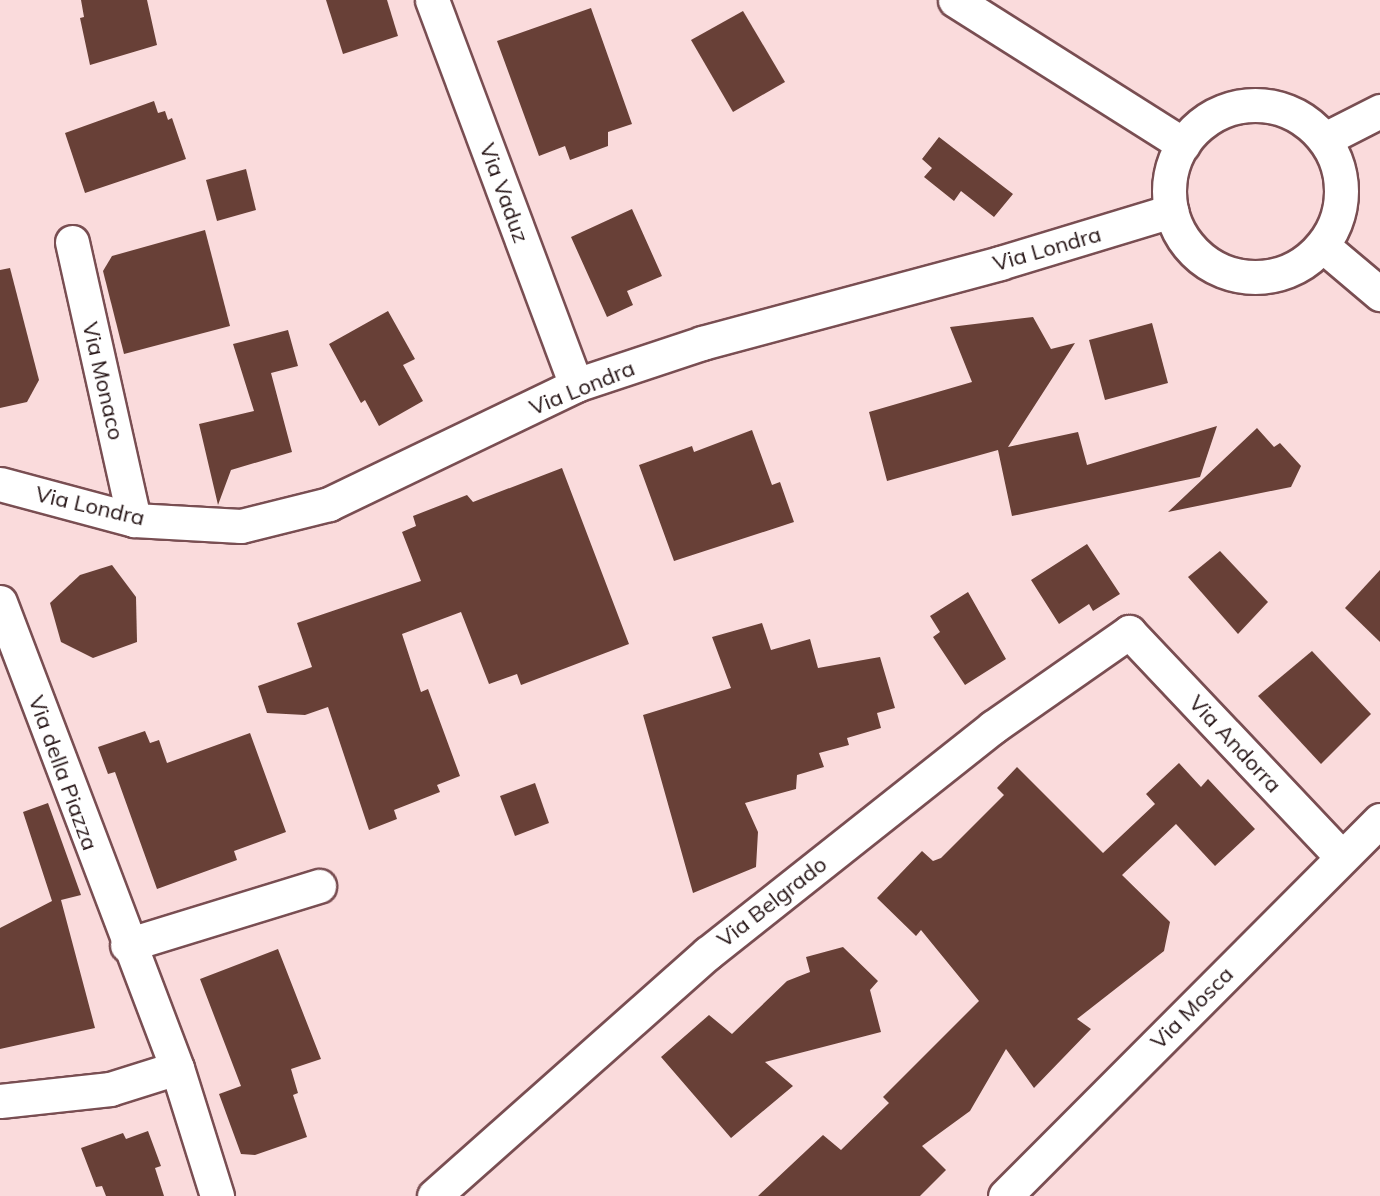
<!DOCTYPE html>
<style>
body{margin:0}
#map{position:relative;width:1380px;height:1196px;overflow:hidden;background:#fadbdc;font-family:Mulish,sans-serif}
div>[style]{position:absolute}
.building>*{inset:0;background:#684037}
.roads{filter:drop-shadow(2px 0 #794e52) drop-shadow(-2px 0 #794e52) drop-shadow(0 2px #794e52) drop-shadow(0 -2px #794e52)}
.minor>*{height:33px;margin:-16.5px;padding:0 16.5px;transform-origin:16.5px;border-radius:16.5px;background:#fff}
.minor>.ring{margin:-16.5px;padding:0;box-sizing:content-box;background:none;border:33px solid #fff;border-radius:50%}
span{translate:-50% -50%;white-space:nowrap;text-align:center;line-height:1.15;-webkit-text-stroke:6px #fff;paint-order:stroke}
.street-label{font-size:22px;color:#261516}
</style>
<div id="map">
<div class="building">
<div style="clip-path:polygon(81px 0,147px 0,157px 45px,90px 65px,80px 18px,84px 17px)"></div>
<div style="clip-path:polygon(326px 0,387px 0,398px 36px,343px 54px)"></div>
<div style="clip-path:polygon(591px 8px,632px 124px,608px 132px,608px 146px,570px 160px,565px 146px,539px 156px,497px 41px)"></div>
<div style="clip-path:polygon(743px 11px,785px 82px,733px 112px,691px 40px)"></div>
<div style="clip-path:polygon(154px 101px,158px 113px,165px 111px,168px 120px,172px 118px,186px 159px,85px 193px,65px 133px)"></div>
<div style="clip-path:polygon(939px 137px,1013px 194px,994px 217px,961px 191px,954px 201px,924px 177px,932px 168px,922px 159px)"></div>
<div style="clip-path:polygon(246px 169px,256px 210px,217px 221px,206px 180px)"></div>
<div style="clip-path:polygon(632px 209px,662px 276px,627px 291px,633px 305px,607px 317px,571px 237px)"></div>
<div style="clip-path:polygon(205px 230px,230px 326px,124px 354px,103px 271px,112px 256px)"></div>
<div style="clip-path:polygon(10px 268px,39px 380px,27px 402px,0 408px,0 270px)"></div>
<div style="clip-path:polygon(388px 311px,415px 359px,403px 365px,423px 401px,379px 426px,365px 400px,361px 403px,329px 344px)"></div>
<div style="clip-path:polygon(1033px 317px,1051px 349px,1075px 343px,1008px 447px,1078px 432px,1087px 465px,1217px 426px,1200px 477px,1012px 516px,998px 450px,887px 481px,869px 412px,972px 382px,950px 327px)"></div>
<div style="clip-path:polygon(1152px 323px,1168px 383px,1105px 400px,1089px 340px)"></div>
<div style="clip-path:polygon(288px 330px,298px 366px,271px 373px,292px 452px,231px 470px,218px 505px,199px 424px,254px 411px,233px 344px)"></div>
<div style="clip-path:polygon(1257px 428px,1274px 447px,1280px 443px,1301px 466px,1291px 487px,1168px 512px)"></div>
<div style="clip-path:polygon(752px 430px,772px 485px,780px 482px,794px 522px,674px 561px,639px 465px,692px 446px,694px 452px)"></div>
<div style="clip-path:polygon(562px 468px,629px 644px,521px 685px,517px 674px,489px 684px,461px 612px,402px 634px,421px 692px,428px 689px,460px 776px,437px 785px,440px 792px,394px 810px,397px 819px,369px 830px,328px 707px,305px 715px,267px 713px,258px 686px,312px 667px,297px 623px,421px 581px,402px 532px,416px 526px,413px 516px,467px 495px,473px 502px)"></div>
<div style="clip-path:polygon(1087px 544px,1120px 594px,1093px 611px,1089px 604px,1059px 624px,1031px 580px)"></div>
<div style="clip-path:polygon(1220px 551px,1268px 602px,1238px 634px,1188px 577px)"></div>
<div style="clip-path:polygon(112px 565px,136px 597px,137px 642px,93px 658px,61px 642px,50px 603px,80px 575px)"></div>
<div style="clip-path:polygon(1380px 570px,1380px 642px,1345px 608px)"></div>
<div style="clip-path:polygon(968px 592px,1006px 659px,965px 685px,933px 637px,940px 632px,930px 616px)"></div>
<div style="clip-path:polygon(762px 623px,771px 650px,810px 639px,818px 668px,880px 657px,895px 708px,877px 713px,881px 728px,847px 738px,849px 745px,819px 753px,824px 767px,797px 775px,796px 789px,745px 803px,758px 832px,756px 867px,693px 893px,643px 715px,731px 688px,712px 637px)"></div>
<div style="clip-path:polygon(1312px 651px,1371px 714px,1321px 764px,1258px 696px)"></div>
<div style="clip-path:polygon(145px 731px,150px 743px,159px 740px,167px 763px,250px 733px,286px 832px,234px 851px,237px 860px,157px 889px,115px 772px,108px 774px,98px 747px)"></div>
<div style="clip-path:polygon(1179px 763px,1201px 787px,1208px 779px,1255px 829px,1215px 866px,1176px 824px,1122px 875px,1170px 922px,1164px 951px,1077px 1019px,1091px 1029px,1034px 1088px,1006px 1049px,970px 1111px,922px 1146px,946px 1170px,920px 1196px,758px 1196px,823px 1135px,841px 1150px,889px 1103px,883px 1097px,979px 1001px,921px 930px,916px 936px,877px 898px,922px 851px,933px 861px,941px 858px,1004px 795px,997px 788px,1017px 767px,1103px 853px,1155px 804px,1146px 794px)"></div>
<div style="clip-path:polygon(535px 783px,549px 823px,515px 836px,500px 796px)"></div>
<div style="clip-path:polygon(48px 803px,81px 895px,61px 900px,95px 1028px,0 1049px,0 928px,52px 901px,23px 812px)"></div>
<div style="clip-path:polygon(843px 947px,878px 981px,870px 990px,881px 1032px,765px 1062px,793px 1086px,731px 1138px,661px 1057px,709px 1015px,732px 1034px,787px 981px,810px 972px,806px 957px)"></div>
<div style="clip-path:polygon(278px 949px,321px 1059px,291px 1069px,298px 1093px,293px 1095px,307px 1137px,255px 1155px,241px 1154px,219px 1094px,241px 1086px,200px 979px)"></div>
<div style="clip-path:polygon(148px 1131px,161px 1166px,155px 1168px,164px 1196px,106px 1196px,102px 1186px,96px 1187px,81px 1148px,123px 1133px,126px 1139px)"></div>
</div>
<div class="roads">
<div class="minor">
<div style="left:432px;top:0;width:411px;rotate:69.5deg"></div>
<div style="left:955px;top:0;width:270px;rotate:32.3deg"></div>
<div class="ring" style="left:1169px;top:105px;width:139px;height:139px"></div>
<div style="left:1325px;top:139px;width:62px;rotate:-27deg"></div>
<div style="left:72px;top:242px;width:285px;rotate:77.4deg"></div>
<div style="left:1323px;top:246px;width:75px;rotate:40.1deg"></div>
<div style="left:0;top:484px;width:139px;rotate:15deg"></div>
<div style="left:134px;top:520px;width:107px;rotate:3.2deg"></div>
<div style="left:241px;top:526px;width:91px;rotate:-14deg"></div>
<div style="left:329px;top:504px;width:274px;rotate:-25.7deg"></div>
<div style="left:576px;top:385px;width:133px;rotate:-18.4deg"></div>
<div style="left:702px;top:343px;width:309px;rotate:-15deg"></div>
<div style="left:1000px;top:263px;width:179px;rotate:-16.9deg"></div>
<div style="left:0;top:602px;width:498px;rotate:69.2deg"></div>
<div style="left:177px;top:1068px;width:134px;rotate:72.6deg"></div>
<div style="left:127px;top:945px;width:201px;rotate:-17.1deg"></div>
<div style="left:0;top:1101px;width:111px;rotate:-6.2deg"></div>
<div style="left:110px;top:1089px;width:70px;rotate:-17.4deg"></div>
<div style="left:434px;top:1196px;width:366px;rotate:-41.6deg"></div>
<div style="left:708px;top:953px;width:364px;rotate:-38.4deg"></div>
<div style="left:993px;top:727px;width:166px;rotate:-34.9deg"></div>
<div style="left:1129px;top:632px;width:310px;rotate:46.6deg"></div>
<div style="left:1005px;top:1196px;width:531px;rotate:-45.08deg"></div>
</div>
</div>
<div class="street-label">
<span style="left:504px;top:193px;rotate:70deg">Via Vaduz</span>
<span style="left:1047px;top:249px;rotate:-16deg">Via Londra</span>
<span style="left:103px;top:381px;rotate:77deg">Via Monaco</span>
<span style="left:582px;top:388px;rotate:-22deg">Via Londra</span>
<span style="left:90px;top:506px;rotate:13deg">Via Londra</span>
<span style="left:1235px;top:744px;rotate:47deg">Via Andorra</span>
<span style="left:63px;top:773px;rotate:70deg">Via della Piazza</span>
<span style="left:772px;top:902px;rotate:-38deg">Via Belgrado</span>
<span style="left:1192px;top:1008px;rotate:-45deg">Via Mosca</span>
</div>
</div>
